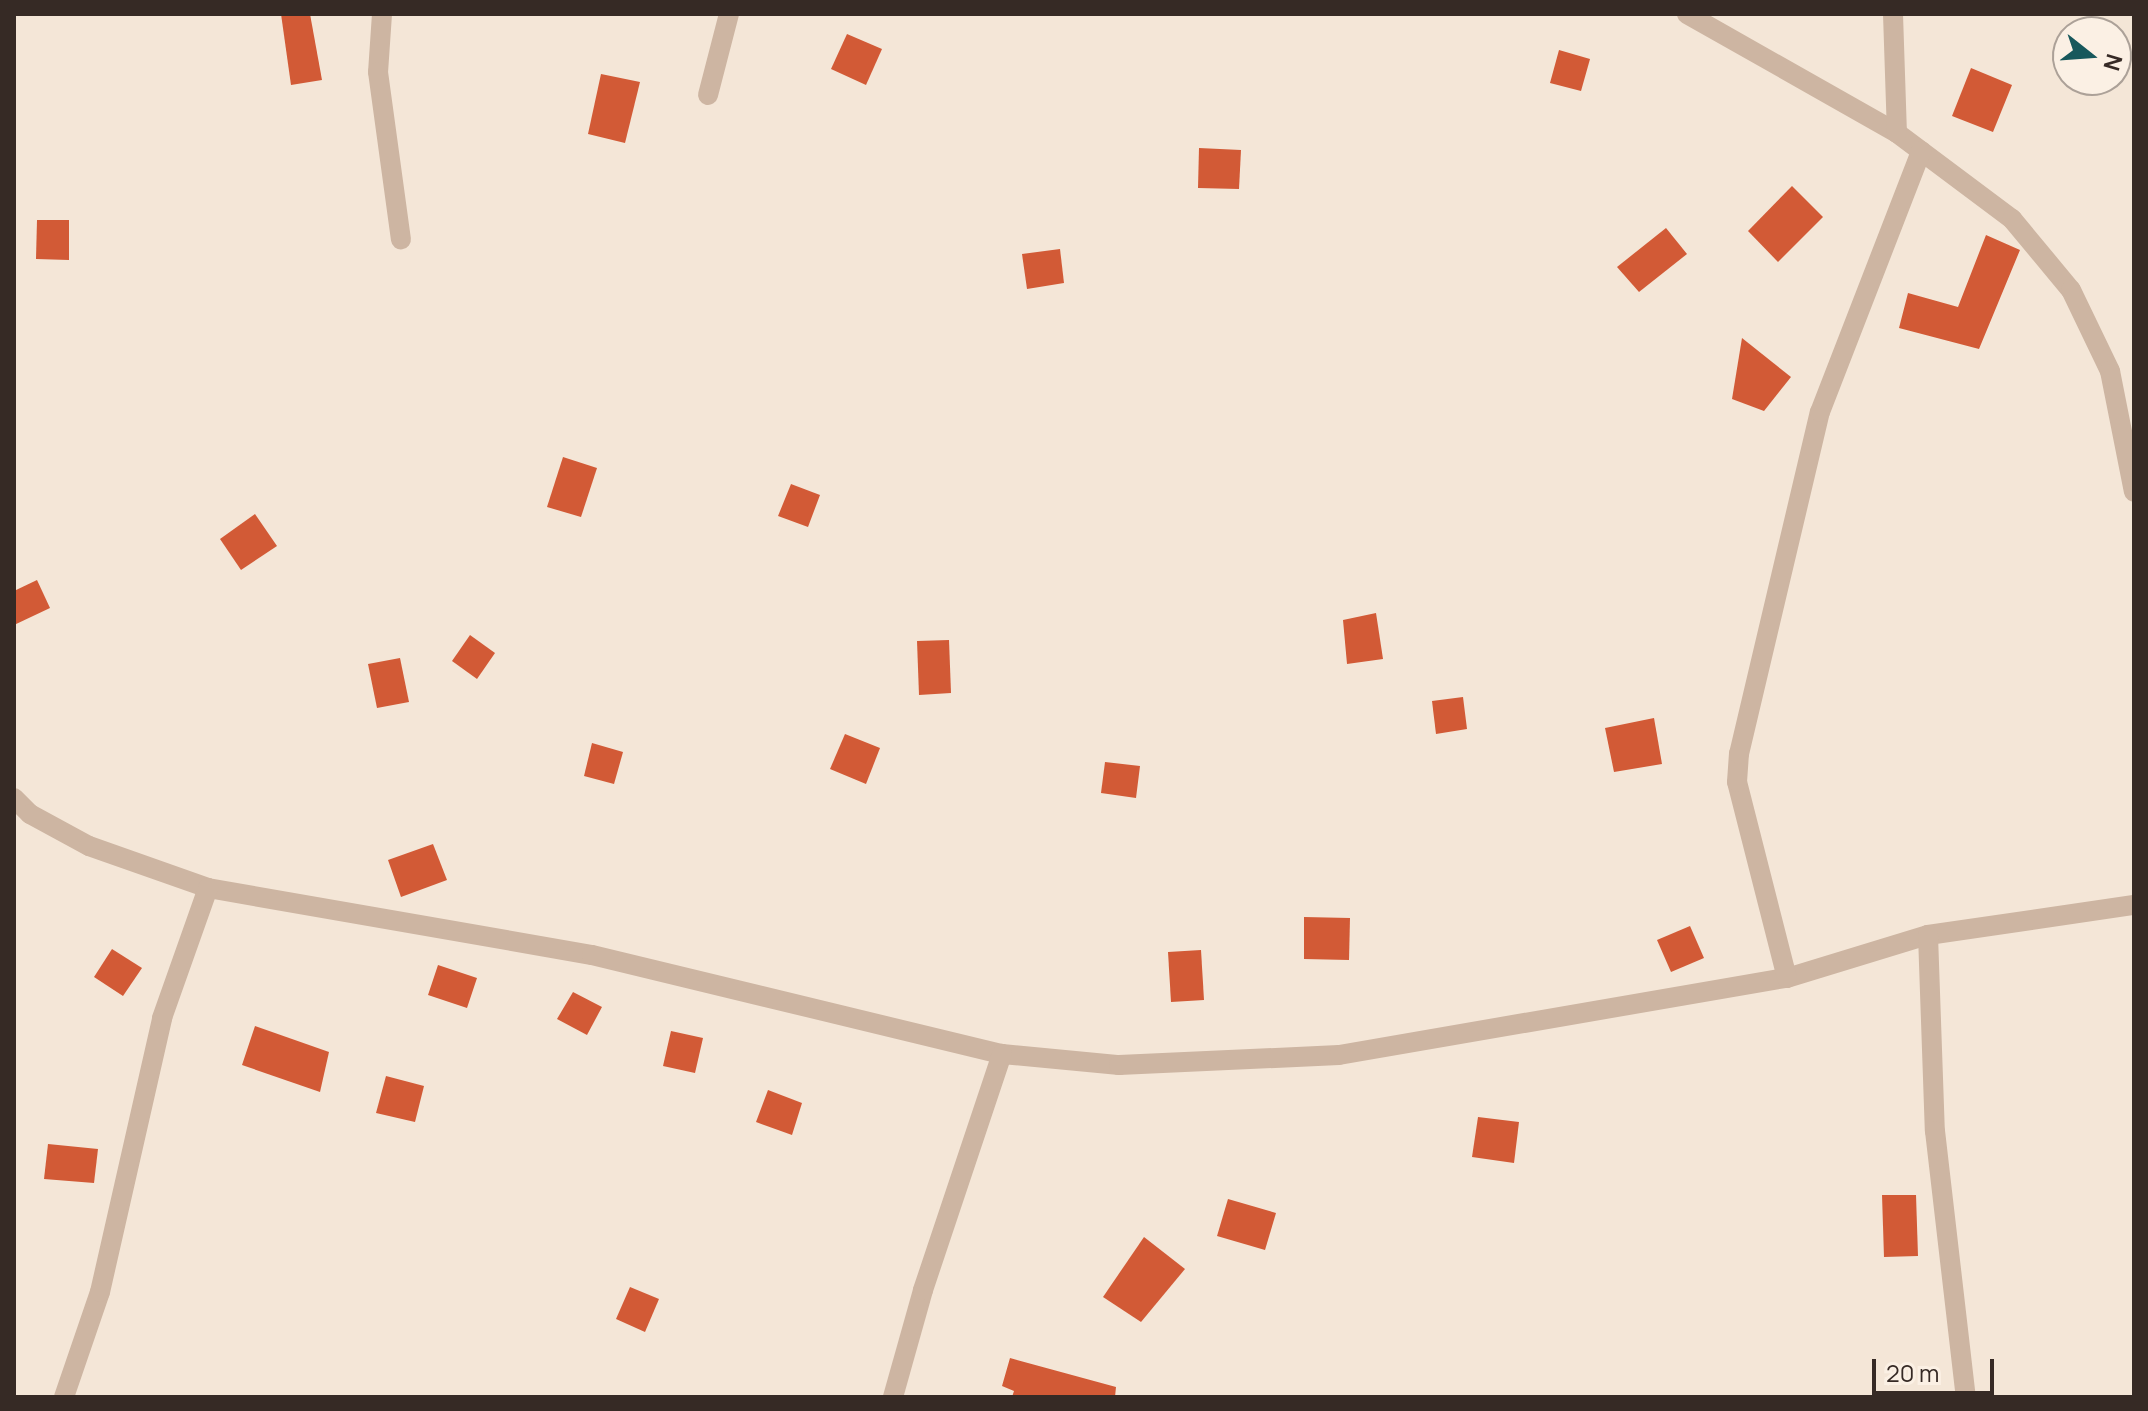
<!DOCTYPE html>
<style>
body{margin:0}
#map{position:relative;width:2148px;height:1411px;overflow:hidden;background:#f4e6d7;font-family:Manrope,sans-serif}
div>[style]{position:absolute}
.building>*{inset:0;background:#d25a36}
.minor>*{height:20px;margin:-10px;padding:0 10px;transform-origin:10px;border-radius:10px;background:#cdb5a2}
span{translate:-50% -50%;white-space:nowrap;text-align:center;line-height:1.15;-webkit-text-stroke:7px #fbf0e4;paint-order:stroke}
.frame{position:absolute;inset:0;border:16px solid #362a25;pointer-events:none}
.north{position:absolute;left:2052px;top:16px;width:80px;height:80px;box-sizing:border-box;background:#fbf0e4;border:2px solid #aca198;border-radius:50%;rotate:107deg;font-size:22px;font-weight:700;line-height:32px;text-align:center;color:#362a25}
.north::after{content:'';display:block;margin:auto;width:28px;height:36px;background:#17585c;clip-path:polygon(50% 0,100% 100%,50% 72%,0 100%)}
.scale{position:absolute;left:1872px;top:1359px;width:122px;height:36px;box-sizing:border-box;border:4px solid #362a25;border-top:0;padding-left:10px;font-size:24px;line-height:28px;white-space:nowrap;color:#362a25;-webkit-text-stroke:6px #fbf0e4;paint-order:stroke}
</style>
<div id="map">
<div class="building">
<div style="clip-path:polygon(281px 14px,310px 14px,322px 80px,291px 85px)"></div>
<div style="clip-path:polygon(847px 34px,882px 49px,866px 85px,831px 69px)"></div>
<div style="clip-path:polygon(1559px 50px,1590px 59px,1581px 91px,1550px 83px)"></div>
<div style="clip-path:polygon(1971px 68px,2012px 85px,1993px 132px,1952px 116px)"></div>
<div style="clip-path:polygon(601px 74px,640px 82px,625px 143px,588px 134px)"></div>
<div style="clip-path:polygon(1199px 148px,1241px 150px,1239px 189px,1198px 188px)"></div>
<div style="clip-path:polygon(1792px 186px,1823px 217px,1778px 262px,1748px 231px)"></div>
<div style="clip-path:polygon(37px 220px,69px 220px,69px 260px,36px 259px)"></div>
<div style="clip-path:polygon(1666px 228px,1687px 254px,1639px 292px,1617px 267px)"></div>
<div style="clip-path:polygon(1986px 235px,2020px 250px,1979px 349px,1899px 328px,1908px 293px,1958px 307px)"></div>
<div style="clip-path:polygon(1060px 249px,1064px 283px,1027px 289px,1022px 254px)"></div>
<div style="clip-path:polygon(1742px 338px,1791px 377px,1764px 411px,1732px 399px)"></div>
<div style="clip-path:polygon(563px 457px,597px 468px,581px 517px,547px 507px)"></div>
<div style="clip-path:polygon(791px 484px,820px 495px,808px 527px,778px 516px)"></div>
<div style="clip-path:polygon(255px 514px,277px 546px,241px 570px,220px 539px)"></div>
<div style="clip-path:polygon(37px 580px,50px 608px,14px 625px,14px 591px)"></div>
<div style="clip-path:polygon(1376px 613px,1383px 659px,1347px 664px,1343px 620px)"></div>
<div style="clip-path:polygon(470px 635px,495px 653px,477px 679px,452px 661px)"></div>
<div style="clip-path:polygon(949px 640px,951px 693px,919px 695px,917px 641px)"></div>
<div style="clip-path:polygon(400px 658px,409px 702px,377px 708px,368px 664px)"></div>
<div style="clip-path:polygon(1463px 697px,1467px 729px,1436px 734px,1432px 701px)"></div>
<div style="clip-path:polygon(1654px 718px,1662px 764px,1614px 772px,1605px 728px)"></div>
<div style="clip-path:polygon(845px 734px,880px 748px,866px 784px,830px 769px)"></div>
<div style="clip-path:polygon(592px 743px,623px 752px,614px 784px,584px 776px)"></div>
<div style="clip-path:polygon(1105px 762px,1140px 766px,1136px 798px,1101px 793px)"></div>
<div style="clip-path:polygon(433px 844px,447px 880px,401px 897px,388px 860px)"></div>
<div style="clip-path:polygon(1304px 917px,1350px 918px,1349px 960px,1304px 959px)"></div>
<div style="clip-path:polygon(1690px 926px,1704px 958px,1671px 972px,1657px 940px)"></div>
<div style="clip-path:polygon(112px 949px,142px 968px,123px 996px,94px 977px)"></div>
<div style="clip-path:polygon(1201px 950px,1204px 1000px,1171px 1002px,1168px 952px)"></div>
<div style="clip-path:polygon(438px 965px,477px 978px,467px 1008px,428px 995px)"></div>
<div style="clip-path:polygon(573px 992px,602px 1007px,587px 1035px,557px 1019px)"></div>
<div style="clip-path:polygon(255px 1026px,329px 1052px,320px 1092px,242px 1065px)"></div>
<div style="clip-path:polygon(671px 1031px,703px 1038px,695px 1073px,663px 1066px)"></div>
<div style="clip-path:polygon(386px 1076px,424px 1086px,415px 1122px,376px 1113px)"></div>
<div style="clip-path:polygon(768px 1090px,802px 1103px,792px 1135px,756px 1122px)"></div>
<div style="clip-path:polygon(1478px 1117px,1519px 1122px,1514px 1163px,1472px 1157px)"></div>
<div style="clip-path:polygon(48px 1144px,98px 1149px,94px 1183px,44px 1179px)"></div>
<div style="clip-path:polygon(1882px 1195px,1916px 1195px,1918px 1256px,1884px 1257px)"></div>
<div style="clip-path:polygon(1228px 1199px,1276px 1213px,1265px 1250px,1217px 1236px)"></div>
<div style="clip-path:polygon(1144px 1237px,1185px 1269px,1141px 1322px,1103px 1297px)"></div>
<div style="clip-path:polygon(630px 1287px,659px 1299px,645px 1332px,616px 1319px)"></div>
<div style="clip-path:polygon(1010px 1358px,1116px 1387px,1115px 1397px,1012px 1397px,1014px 1391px,1002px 1386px)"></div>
</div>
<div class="minor">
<div style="left:382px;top:14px;width:58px;rotate:93.9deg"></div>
<div style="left:378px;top:72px;width:169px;rotate:82.2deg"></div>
<div style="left:1687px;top:14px;width:241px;rotate:29.5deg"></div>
<div style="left:1897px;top:133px;width:144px;rotate:36.8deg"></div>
<div style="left:2012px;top:219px;width:92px;rotate:50.3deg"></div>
<div style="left:2071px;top:290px;width:90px;rotate:64.3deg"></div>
<div style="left:2110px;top:371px;width:123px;rotate:78.8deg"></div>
<div style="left:1893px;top:14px;width:119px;rotate:88.1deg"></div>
<div style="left:708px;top:95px;width:84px;rotate:-75.5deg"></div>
<div style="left:14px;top:798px;width:23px;rotate:45deg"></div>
<div style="left:30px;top:814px;width:67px;rotate:28.5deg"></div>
<div style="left:89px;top:846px;width:126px;rotate:19.4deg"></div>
<div style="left:208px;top:888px;width:390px;rotate:9.9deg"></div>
<div style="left:592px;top:955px;width:422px;rotate:13.6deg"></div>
<div style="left:1002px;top:1054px;width:118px;rotate:5.4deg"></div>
<div style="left:1119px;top:1065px;width:220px;rotate:-2.6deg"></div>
<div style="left:1339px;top:1055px;width:455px;rotate:-9.8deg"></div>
<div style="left:1787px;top:978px;width:147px;rotate:-17deg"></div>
<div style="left:1928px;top:935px;width:208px;rotate:-8.3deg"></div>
<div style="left:1928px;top:935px;width:196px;rotate:88deg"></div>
<div style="left:1935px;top:1131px;width:268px;rotate:83.4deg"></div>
<div style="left:1787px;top:978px;width:202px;rotate:-104.3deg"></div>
<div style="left:1737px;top:782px;width:28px;rotate:-86deg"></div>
<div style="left:1739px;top:754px;width:351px;rotate:-76.7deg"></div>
<div style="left:1820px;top:412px;width:280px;rotate:-68.8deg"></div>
<div style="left:64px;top:1397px;width:111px;rotate:-71.1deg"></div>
<div style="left:100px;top:1292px;width:281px;rotate:-77.2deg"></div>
<div style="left:162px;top:1018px;width:138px;rotate:-70.5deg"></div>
<div style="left:893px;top:1397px;width:111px;rotate:-74.3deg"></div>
<div style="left:923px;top:1290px;width:249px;rotate:-71.5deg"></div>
</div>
<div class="frame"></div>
<div class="north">N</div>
<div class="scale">20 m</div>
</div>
